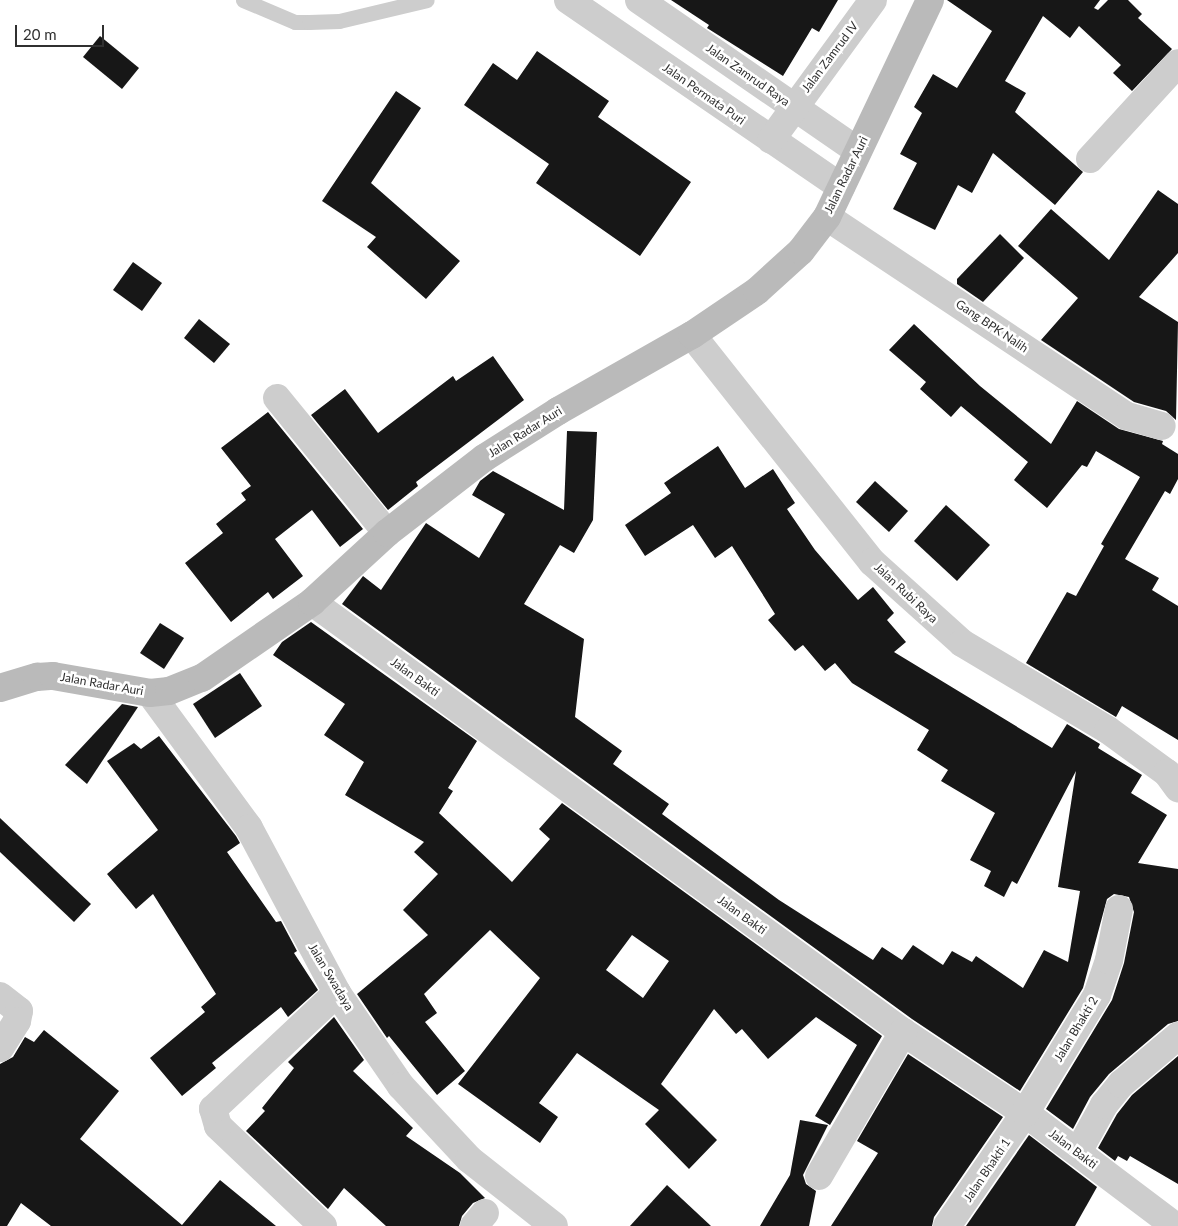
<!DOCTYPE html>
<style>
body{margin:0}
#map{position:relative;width:1178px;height:1226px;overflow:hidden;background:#fff;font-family:Lato,sans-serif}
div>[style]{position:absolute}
.building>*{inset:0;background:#171717}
.lane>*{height:15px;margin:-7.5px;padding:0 7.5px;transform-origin:7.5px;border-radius:7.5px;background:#cdcdcd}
.street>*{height:28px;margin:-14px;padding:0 14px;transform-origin:14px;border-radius:14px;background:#cdcdcd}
.secondary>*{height:28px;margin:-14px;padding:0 14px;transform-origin:14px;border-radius:14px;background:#bababa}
span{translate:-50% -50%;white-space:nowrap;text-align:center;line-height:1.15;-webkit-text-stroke:5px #fff;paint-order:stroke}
.street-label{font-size:12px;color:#303030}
.scale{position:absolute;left:15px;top:25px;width:89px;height:22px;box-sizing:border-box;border:2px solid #303030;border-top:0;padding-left:6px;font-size:15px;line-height:18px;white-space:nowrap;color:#303030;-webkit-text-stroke:4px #fff;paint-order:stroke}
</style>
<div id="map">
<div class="building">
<div style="clip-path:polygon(671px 0,838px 0,819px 32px,812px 28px,783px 76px,707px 28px,709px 25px)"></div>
<div style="clip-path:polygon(947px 0,1100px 0,1094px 8px,1098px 10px,1108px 0,1128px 0,1142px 14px,1138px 18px,1172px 49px,1132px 91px,1113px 73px,1121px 65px,1079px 26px,1070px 38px,1043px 16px,1005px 81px,1026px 93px,1015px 112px,1083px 172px,1055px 205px,993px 153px,972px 193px,958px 185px,935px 230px,893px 209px,917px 163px,900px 154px,922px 113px,914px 107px,933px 74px,957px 88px,992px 31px)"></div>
<div style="clip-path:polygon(100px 36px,139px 68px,122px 89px,83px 57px)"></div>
<div style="clip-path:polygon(537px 51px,609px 101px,598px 117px,691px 182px,640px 256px,536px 183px,549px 164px,464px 105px,493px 63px,517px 80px)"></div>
<div style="clip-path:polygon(396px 91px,421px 108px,371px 183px,460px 261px,426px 299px,367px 247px,376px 237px,322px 201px)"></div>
<div style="clip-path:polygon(1158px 190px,1178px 204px,1178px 253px,1139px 297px,1178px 322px,1176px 420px,1166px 411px,1134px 402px,1041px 340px,1078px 298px,1018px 246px,1051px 209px,1109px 260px)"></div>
<div style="clip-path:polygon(1000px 234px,1024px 258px,983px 302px,957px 284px,957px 279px)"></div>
<div style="clip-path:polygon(133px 262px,162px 283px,142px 311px,113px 290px)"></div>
<div style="clip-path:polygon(199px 319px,230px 344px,214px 363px,184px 338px)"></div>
<div style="clip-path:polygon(914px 324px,980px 386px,1051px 444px,1077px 401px,1119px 429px,1163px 441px,1162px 444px,1178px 454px,1178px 479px,1170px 494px,1165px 491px,1125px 559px,1159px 578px,1152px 590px,1178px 606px,1178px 740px,1122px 706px,1116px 717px,1026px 663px,1067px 592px,1076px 596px,1104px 546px,1101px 544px,1140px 477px,1096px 451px,1087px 467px,1082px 465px,1047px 508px,1014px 480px,1028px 462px,961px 406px,951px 417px,920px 389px,926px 382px,889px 350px)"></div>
<div style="clip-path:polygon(493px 356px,524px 400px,416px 482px,418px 486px,388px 510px,311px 415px,345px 389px,378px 433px,453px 376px,456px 381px)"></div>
<div style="clip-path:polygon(268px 412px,363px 529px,340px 547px,312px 510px,275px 539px,303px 576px,273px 599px,268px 592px,231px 622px,185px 563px,223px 533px,216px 524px,246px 500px,241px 493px,251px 486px,221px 448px)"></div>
<div style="clip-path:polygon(567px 431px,597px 432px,593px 520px,574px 553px,560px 545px,524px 604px,584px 639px,575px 717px,622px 751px,613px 764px,669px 804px,662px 814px,779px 900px,873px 960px,882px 947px,902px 960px,913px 945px,943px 965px,952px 951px,972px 962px,976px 956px,1023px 988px,1044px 950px,1068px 962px,1080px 891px,1058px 887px,1076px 771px,1017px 884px,1012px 881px,1004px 897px,984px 886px,991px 871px,970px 860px,995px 813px,941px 781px,948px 770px,917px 750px,929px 730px,852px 683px,835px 663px,825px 671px,803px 645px,795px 651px,768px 620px,775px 614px,732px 546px,715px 558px,693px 525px,645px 556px,625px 525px,671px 493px,664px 483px,718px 446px,745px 488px,773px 469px,795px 503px,787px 509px,815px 550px,858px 600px,873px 587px,894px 613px,887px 620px,906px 642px,894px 652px,1052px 748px,1067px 724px,1100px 744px,1098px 748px,1142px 775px,1131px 793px,1167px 815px,1138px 863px,1178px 869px,1178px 1021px,1168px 1024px,1109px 1074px,1090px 1097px,1073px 1129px,1046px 1109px,1112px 1000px,1124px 963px,1134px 912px,1129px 897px,1114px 894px,1107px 899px,1083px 988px,1020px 1091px,912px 1019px,342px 604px,363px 576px,381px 590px,426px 523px,479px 558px,505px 514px,472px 495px,480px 481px,493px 471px,564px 510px)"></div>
<div style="clip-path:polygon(875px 481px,908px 511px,889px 532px,856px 502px)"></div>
<div style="clip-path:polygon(946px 505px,990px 545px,957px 581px,914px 541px)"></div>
<div style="clip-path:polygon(evenodd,311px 622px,477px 741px,448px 788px,453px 791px,439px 813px,512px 882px,550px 839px,539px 829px,562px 803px,882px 1036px,830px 1125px,815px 1116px,857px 1045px,816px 1017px,768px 1059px,742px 1029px,736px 1034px,714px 1009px,661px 1084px,717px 1140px,689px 1169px,645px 1124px,659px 1110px,577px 1053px,539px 1103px,558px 1117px,540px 1143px,458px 1084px,540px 978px,490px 930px,424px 994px,437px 1013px,425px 1022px,465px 1071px,437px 1095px,389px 1036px,387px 1038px,357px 994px,428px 935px,403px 910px,438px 874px,414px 852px,424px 842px,345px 795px,364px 762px,324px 735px,345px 704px,273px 655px,282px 642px,311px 622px,632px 935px,669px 961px,643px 998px,606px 970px,632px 935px)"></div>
<div style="clip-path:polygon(160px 623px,184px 638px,164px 669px,140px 653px)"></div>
<div style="clip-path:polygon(240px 673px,262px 706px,215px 738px,193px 704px)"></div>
<div style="clip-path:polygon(122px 704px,138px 707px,87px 784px,65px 765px)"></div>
<div style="clip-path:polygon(159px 736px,236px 836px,240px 843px,227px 852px,276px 922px,281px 921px,297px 951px,294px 953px,318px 990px,288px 1017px,281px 1007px,212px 1063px,216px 1068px,182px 1096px,150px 1058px,205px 1012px,201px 1007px,216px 994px,153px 894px,136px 909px,107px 874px,158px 830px,107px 761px,134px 743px,141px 749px)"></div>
<div style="clip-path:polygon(0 818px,91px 904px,74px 922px,0 852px)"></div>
<div style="clip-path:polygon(334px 1017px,364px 1060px,353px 1071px,413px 1128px,406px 1136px,460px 1173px,485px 1198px,473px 1203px,462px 1216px,459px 1226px,386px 1226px,344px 1188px,328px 1209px,246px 1131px,265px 1111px,262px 1108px,294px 1068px,288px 1062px)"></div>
<div style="clip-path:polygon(44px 1030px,119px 1091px,80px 1139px,182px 1225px,220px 1180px,276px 1226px,51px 1226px,21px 1203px,7px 1226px,0 1226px,0 1064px,13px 1057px,25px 1037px,34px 1042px)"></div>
<div style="clip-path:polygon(908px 1054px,1003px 1117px,934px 1217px,932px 1226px,831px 1226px,878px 1153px,857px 1141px)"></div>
<div style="clip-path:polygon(1178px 1056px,1178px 1184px,1130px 1156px,1127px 1161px,1118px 1156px,1115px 1161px,1098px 1148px,1117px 1114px,1132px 1095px)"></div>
<div style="clip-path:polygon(800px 1120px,828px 1125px,803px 1175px,806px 1184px,816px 1191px,809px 1226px,760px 1226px,790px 1175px)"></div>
<div style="clip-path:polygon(1029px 1135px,1097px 1187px,1075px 1226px,966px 1226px)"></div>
<div style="clip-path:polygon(667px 1185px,711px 1226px,630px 1226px)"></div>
</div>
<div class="lane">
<div style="left:243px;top:0;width:56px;rotate:22.9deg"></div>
<div style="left:295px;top:22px;width:14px"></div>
<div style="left:309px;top:22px;width:30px;rotate:-2deg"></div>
<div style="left:339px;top:21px;width:90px;rotate:-13.4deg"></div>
</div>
<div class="street">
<div style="left:568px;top:0;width:331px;rotate:34.4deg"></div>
<div style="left:639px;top:0;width:266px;rotate:34.6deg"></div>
<div style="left:771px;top:140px;width:173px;rotate:-53.9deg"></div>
<div style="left:1090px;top:159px;width:130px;rotate:-47.5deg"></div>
<div style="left:827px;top:217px;width:360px;rotate:33.6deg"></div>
<div style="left:1127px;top:416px;width:36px;rotate:16deg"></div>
<div style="left:692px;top:335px;width:290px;rotate:51.6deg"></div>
<div style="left:872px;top:562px;width:121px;rotate:42deg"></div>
<div style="left:962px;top:643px;width:170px;rotate:30.8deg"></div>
<div style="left:1108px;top:730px;width:73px;rotate:36.1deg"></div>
<div style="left:1167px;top:773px;width:19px;rotate:54deg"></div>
<div style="left:277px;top:398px;width:174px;rotate:50.8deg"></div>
<div style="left:312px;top:602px;width:731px;rotate:36.04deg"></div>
<div style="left:903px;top:1032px;width:146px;rotate:33.6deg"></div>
<div style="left:1025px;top:1113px;width:188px;rotate:37deg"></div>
<div style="left:150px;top:693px;width:167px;rotate:53.7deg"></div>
<div style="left:249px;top:828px;width:187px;rotate:61.9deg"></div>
<div style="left:337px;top:993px;width:113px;rotate:55.5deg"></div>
<div style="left:401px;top:1086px;width:100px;rotate:47deg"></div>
<div style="left:469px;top:1159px;width:108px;rotate:38.2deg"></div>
<div style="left:0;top:996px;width:24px;rotate:38deg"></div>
<div style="left:19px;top:1011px;width:10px;rotate:101deg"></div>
<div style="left:17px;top:1021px;width:32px;rotate:122deg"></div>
<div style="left:1078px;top:1152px;width:54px;rotate:-61deg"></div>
<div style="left:1104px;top:1105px;width:27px;rotate:-51deg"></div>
<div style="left:1121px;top:1084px;width:75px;rotate:-40.1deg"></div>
<div style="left:819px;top:1176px;width:167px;rotate:-59.7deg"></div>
<div style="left:323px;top:1226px;width:145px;rotate:-136.4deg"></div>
<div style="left:218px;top:1126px;width:18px;rotate:-106deg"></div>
<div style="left:213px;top:1109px;width:170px;rotate:-43.1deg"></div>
<div style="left:474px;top:1226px;width:17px;rotate:-50deg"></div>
<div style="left:947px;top:1226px;width:137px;rotate:-55.4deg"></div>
<div style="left:1025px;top:1113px;width:138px;rotate:-58.6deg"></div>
<div style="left:1097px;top:995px;width:37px;rotate:-71deg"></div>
<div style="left:1109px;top:960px;width:52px;rotate:-78.9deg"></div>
</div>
<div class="secondary">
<div style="left:0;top:688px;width:39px;rotate:-17deg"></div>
<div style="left:37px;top:677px;width:16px;rotate:-4deg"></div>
<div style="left:53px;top:676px;width:98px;rotate:9.9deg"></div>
<div style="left:150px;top:693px;width:19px;rotate:-6deg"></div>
<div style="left:169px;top:691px;width:35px;rotate:-22deg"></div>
<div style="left:202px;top:678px;width:134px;rotate:-34.6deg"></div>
<div style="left:312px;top:602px;width:102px;rotate:-42.6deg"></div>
<div style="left:387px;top:533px;width:123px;rotate:-37.7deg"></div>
<div style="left:484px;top:458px;width:88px;rotate:-32.4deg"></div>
<div style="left:558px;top:411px;width:154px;rotate:-29.6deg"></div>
<div style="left:692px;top:335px;width:78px;rotate:-34.1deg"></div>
<div style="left:757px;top:291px;width:59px;rotate:-42.3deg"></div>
<div style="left:801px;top:251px;width:43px;rotate:-52.6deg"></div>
<div style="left:827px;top:217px;width:240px;rotate:-64.6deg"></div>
</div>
<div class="street-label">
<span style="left:830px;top:57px;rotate:-53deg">Jalan Zamrud IV</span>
<span style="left:748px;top:75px;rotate:35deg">Jalan Zamrud Raya</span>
<span style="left:704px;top:94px;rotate:35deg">Jalan Permata Puri</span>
<span style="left:846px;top:175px;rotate:-64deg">Jalan Radar Auri</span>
<span style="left:992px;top:326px;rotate:34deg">Gang BPK Nalih</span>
<span style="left:525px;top:432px;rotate:-32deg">Jalan Radar Auri</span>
<span style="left:906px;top:593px;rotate:43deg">Jalan Rubi Raya</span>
<span style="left:415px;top:677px;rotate:36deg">Jalan Bakti</span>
<span style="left:102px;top:684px;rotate:10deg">Jalan Radar Auri</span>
<span style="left:742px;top:915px;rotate:36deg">Jalan Bakti</span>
<span style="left:331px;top:977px;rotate:59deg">Jalan Swadaya</span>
<span style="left:1076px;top:1029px;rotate:-59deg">Jalan Bhakti 2</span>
<span style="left:1073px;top:1149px;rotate:37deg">Jalan Bakti</span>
<span style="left:987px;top:1170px;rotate:-56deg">Jalan Bhakti 1</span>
</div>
<div class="scale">20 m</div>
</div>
